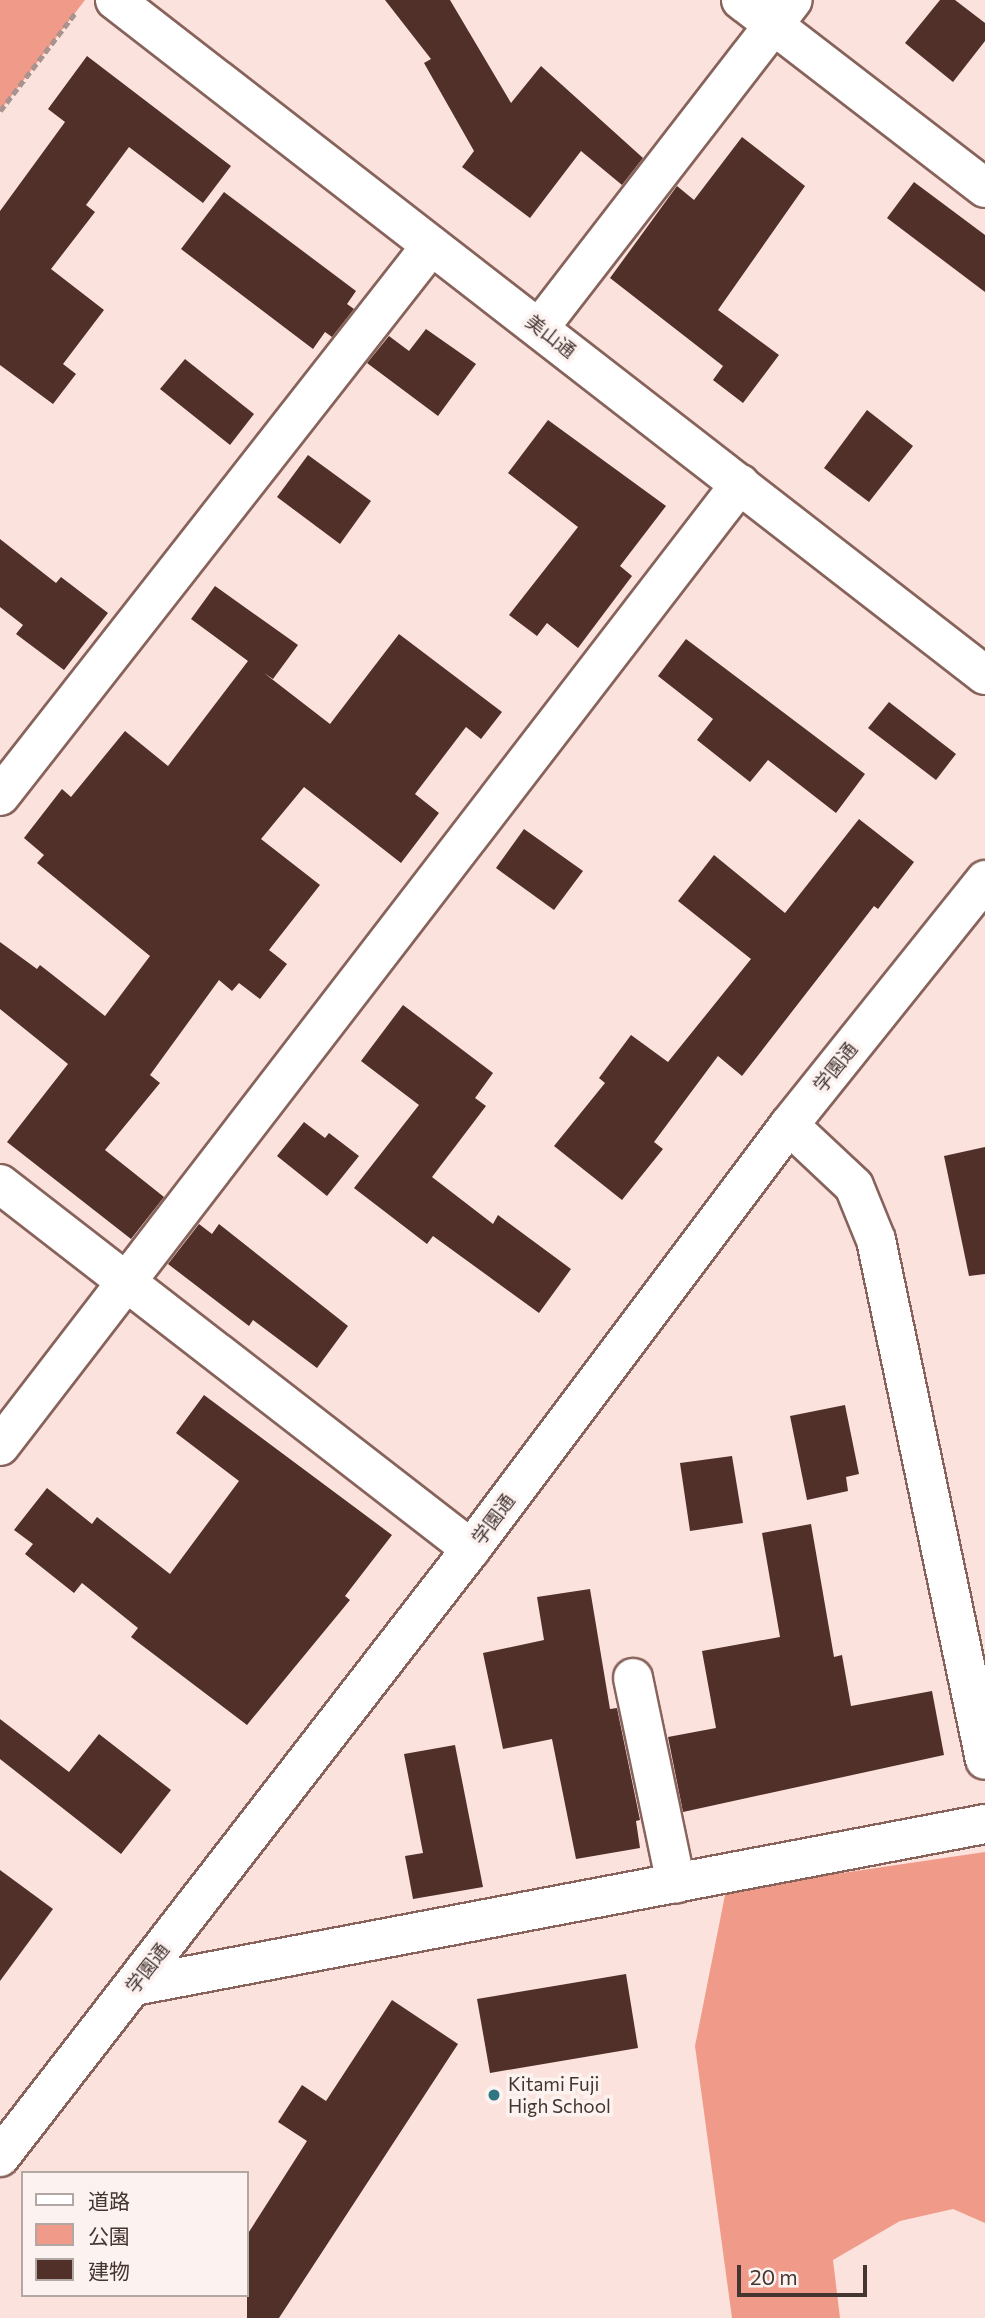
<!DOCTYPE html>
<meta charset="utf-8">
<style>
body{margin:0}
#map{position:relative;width:985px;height:2318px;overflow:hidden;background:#fbe2dc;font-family:Commissioner,"Noto Sans JP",sans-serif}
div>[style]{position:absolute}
.green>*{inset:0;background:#f09b8a}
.building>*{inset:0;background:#503029}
.path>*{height:4.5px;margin-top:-2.25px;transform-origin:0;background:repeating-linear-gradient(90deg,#a8938e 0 7px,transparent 0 10.5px)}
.roads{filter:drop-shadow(2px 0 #87635b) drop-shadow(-2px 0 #87635b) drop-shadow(0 2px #87635b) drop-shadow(0 -2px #87635b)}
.minor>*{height:38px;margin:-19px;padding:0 19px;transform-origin:19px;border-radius:19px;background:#fff}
.dots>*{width:19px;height:19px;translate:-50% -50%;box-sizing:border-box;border:4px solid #fcf3f1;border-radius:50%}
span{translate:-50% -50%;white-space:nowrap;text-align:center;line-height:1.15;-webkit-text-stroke:7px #fcf3f1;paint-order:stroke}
.street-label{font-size:19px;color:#453531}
.poi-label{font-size:19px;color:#453531}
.left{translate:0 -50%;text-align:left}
.legend{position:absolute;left:21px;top:2171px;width:228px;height:126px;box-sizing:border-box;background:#fcf3f1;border:2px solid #b3a7a4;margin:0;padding:9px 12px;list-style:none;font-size:21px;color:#453531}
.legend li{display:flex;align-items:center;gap:14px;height:35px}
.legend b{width:35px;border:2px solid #b3a7a4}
.scale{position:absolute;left:737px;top:2265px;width:130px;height:32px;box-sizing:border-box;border:4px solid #453531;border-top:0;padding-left:9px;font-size:21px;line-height:24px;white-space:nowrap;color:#453531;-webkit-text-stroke:5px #fcf3f1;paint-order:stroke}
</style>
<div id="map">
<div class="green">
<div style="clip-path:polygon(0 0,85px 0,0 111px)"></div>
<div style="clip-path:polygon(985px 1852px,985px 2223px,953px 2209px,900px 2221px,833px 2260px,840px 2318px,732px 2318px,695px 2046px,726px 1890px)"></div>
</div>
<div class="building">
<div style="clip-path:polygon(385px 0,450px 0,511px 103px,541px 66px,643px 158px,622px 185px,581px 151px,530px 218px,462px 167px,474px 151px,424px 63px,431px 59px)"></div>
<div style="clip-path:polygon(940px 0,955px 0,985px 23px,985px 41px,953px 82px,905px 43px)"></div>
<div style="clip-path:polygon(87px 56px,231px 166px,203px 203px,129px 147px,86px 205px,95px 212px,51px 269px,104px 310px,63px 364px,76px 374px,53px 404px,0 365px,0 211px,65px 122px,48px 109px)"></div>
<div style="clip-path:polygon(742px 137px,805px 186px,718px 310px,779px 355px,743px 403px,713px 380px,723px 366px,610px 278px,677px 186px,694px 200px)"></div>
<div style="clip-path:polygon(914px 182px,985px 235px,985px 292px,887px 218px)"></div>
<div style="clip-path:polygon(224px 192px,356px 291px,347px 304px,354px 309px,332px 337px,325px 332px,313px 349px,181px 249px)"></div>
<div style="clip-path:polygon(426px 329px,476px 364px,438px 416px,367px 363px,389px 336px,409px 351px)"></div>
<div style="clip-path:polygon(185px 359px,254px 414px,230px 445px,160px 389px)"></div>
<div style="clip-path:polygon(867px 410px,913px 446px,869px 502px,824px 468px)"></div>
<div style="clip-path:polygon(548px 420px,666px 506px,620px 566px,632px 576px,578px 648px,547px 623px,537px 636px,509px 615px,578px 527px,508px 473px)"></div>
<div style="clip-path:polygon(308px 455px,371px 501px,340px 544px,277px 497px)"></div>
<div style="clip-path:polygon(0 539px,56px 583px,61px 577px,108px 613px,64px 670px,16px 634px,23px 625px,0 607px)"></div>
<div style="clip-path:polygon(215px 586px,298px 645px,273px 679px,264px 673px,330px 724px,399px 634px,502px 712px,481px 739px,466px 727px,415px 794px,439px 813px,401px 863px,304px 787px,261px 839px,320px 885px,269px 950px,287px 964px,260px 999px,239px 983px,232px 991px,219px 980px,150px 1075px,160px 1083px,105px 1150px,164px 1197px,131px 1239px,7px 1142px,68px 1064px,0 1009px,0 942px,37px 969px,40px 965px,105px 1016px,150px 956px,37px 863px,44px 855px,24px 838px,62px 789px,71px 797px,125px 731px,168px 766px,248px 661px,191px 619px)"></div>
<div style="clip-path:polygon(686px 639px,865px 774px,836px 813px,768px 760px,750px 782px,697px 740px,713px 719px,658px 676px)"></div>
<div style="clip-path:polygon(889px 702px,956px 754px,936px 780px,868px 728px)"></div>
<div style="clip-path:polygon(859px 819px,914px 862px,878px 909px,874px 906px,742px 1076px,718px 1056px,654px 1142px,663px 1149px,622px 1200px,554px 1146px,605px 1083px,599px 1078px,631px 1035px,668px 1062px,751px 959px,678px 901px,714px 855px,785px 913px)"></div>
<div style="clip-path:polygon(524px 829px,583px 871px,554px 910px,496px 868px)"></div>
<div style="clip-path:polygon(403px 1005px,493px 1073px,475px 1098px,486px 1106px,432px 1177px,493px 1224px,498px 1215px,571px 1269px,539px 1313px,433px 1236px,427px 1244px,354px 1188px,419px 1105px,361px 1061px)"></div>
<div style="clip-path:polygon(304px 1122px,325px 1138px,329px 1133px,359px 1156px,327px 1196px,277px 1156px)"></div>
<div style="clip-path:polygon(985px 1147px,985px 1274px,969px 1276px,944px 1156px)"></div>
<div style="clip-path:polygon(199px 1224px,212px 1234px,219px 1224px,348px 1326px,317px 1368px,253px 1320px,249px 1326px,168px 1264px)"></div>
<div style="clip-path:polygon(204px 1395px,392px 1535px,345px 1596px,350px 1600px,247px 1725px,131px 1637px,138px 1628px,82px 1583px,74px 1593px,25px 1554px,33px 1544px,14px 1530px,47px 1488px,92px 1524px,97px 1517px,170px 1574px,239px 1481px,176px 1433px)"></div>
<div style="clip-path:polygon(845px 1405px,859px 1474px,846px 1477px,848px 1491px,807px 1500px,790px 1416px)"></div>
<div style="clip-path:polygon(732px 1456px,743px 1523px,690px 1531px,680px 1463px)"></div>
<div style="clip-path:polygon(811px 1524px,834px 1657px,842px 1655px,851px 1706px,932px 1691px,944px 1755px,683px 1812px,668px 1737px,716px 1728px,702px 1651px,780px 1637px,762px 1533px)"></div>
<div style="clip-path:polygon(590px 1589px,610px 1709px,617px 1708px,640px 1820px,636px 1821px,640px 1848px,576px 1859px,552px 1739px,503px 1749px,483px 1653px,544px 1640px,537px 1597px)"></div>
<div style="clip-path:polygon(0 1719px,69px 1772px,99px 1734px,171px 1790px,121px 1854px,0 1759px)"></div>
<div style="clip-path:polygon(455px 1745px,483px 1887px,413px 1899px,405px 1856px,423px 1853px,404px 1754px)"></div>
<div style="clip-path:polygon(0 1870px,53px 1909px,0 1981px)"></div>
<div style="clip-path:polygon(626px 1974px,638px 2048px,490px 2073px,477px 1999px)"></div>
<div style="clip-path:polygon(392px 2000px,458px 2044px,279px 2318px,247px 2318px,247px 2235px,307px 2141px,278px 2122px,302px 2085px,326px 2101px)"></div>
</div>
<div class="path">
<div style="left:0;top:111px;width:125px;rotate:-52.5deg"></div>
</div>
<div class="roads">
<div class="minor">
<div style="left:115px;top:0;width:1101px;rotate:37.81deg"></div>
<div style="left:741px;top:0;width:308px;rotate:37.6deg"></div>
<div style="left:540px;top:327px;width:413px;rotate:-52.3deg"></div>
<div style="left:0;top:796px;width:699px;rotate:-51.92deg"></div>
<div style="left:789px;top:1125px;width:89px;rotate:43.2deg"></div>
<div style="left:854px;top:1186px;width:58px;rotate:67.8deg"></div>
<div style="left:876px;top:1240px;width:531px;rotate:78.16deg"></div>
<div style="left:0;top:1184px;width:596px;rotate:37.77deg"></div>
<div style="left:0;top:1446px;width:1214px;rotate:-52.43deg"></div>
<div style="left:633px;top:1678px;width:210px;rotate:78.2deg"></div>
<div style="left:134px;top:1986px;width:866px;rotate:-10.78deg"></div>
<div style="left:0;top:2157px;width:769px;rotate:-52.24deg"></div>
<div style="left:471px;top:1549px;width:530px;rotate:-53.13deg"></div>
<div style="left:789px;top:1125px;width:314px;rotate:-51.3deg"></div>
</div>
</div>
<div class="dots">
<div style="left:494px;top:2095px;background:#2f7582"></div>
</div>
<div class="street-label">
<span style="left:551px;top:336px;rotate:38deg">美山通</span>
<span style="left:835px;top:1067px;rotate:-51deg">学園通</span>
<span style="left:493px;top:1519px;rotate:-53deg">学園通</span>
<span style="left:147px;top:1968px;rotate:-52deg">学園通</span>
</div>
<div class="poi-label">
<span class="left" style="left:508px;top:2095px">Kitami Fuji<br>High School</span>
</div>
<ul class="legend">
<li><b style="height:9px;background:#fff"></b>道路</li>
<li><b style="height:19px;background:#f09b8a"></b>公園</li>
<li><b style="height:19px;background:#503029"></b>建物</li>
</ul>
<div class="scale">20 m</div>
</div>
